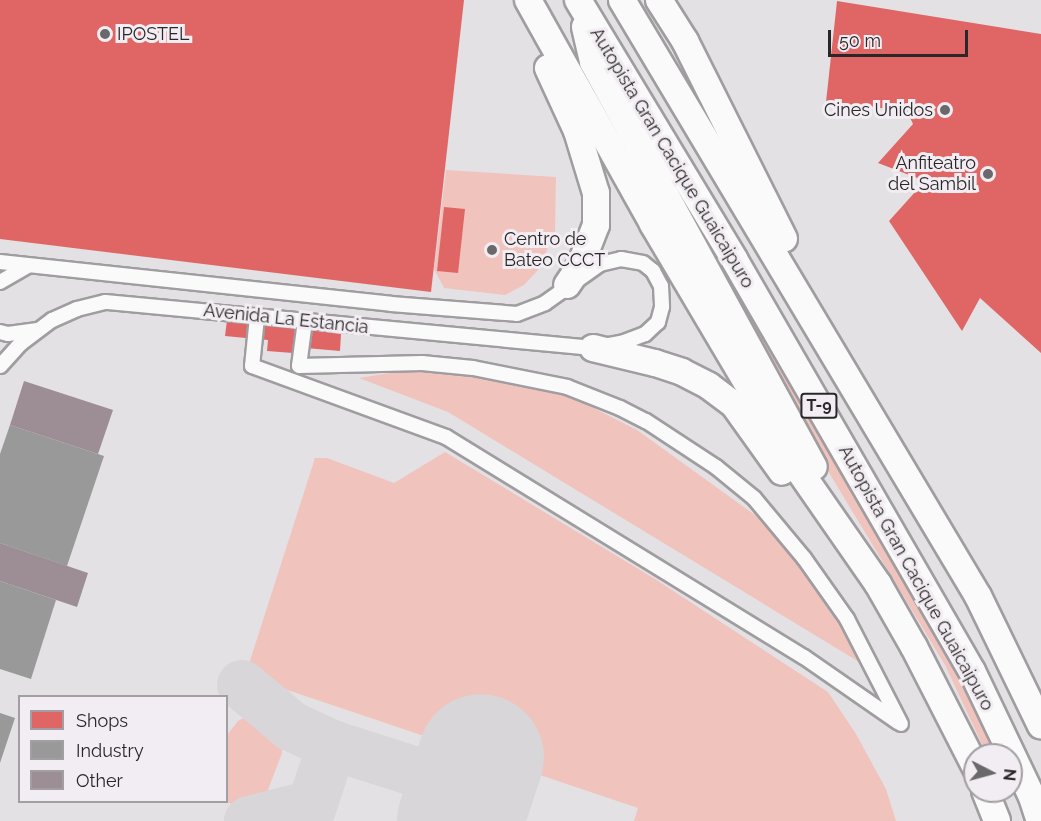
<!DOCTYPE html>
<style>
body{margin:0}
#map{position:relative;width:1041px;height:821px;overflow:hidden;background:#e3e1e4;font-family:Raleway,sans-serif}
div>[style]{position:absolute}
.green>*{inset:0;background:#f1c3bd}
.shops>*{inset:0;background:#e06666}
.industry>*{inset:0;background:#999}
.taxiway>*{height:50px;margin:-25px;padding:0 25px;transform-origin:25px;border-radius:25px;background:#d8d6d8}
.runway>*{height:126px;margin:-63px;padding:0 63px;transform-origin:63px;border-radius:63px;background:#d8d6d8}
.building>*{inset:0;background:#9d8d95}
.roads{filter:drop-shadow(2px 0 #9f9da0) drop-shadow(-2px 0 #9f9da0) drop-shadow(0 2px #9f9da0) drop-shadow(0 -2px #9f9da0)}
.street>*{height:14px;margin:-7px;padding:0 7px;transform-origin:7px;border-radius:7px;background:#fbfafb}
.highway>*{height:26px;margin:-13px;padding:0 13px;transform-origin:13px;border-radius:13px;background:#fbfafb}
.dots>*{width:16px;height:16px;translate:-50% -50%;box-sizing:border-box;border:3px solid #f2edf2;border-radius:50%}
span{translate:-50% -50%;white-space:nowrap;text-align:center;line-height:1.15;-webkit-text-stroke:6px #f2edf2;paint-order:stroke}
.shield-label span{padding:2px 4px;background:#f2edf2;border:2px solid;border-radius:4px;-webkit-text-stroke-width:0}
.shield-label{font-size:16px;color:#292729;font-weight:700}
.poi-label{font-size:18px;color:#292729}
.left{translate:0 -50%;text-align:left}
.right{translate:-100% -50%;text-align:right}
.street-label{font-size:18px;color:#292729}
.legend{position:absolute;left:18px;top:695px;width:210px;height:108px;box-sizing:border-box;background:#f2edf2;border:2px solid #a29ea2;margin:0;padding:8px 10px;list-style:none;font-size:18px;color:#292729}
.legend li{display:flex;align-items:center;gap:12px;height:30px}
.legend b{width:30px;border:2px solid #a29ea2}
.north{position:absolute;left:963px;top:743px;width:60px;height:60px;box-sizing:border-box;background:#f2edf2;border:2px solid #a29ea2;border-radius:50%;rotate:96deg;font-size:16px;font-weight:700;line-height:24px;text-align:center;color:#292729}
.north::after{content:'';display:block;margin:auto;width:21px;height:27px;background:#6a686a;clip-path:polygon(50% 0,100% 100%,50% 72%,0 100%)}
.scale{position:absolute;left:828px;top:30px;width:140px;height:27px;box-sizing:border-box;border:3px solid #292729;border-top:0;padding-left:8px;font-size:18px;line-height:21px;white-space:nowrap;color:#292729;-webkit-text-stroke:4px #f2edf2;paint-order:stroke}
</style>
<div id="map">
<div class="green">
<div style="clip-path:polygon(632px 109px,913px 588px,970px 690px,998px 755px,987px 755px,945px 665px,831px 476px)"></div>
<div style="clip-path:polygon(446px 170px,556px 177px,555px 231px,539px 269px,524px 285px,505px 295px,444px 288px,434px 269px)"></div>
<div style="clip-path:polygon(427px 367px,534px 383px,566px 394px,637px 430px,766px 523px,796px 556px,874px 671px,448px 412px,359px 378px)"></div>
<div style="clip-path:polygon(445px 452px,655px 579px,828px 692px,856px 734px,886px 789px,896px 821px,634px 821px,638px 808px,252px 678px,248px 667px,315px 458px,327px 458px,394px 483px)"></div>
<div style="clip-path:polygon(249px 715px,264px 719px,281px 739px,282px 753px,266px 795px,260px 801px,235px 805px,226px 802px,227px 735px,238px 721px)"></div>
</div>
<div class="shops">
<div style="clip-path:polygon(0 0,464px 0,431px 292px,0 239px)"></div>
<div style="clip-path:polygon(837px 1px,1041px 34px,1041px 353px,980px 298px,962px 331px,889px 221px,925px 181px,878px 163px,913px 124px,907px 111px,826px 102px)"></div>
<div style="clip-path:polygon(444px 207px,465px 209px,458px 273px,437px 271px)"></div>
<div style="clip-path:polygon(227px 320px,341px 334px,340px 351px,294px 347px,293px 353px,267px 351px,268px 340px,225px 336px)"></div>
</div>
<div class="industry">
<div style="clip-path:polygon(10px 425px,104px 456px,67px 566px,0 543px,0 454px)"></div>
<div style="clip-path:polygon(0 581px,56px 600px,31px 679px,0 669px)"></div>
<div style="clip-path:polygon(0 713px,15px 718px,0 763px)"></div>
</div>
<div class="taxiway">
<div style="left:242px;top:685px;width:64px;rotate:39.9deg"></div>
<div style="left:291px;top:726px;width:45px;rotate:24.9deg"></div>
<div style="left:249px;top:821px;width:65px;rotate:-14.3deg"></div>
<div style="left:307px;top:821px;width:80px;rotate:-71.8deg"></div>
<div style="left:332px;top:745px;width:145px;rotate:17.7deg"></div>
</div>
<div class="runway">
<div style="left:460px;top:821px;width:67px;rotate:-71.8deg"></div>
</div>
<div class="building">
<div style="clip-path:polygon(24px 381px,113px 410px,98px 454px,10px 425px)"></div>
<div style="clip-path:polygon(0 543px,88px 573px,77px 607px,0 581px)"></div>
</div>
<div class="roads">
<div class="street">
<div style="left:0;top:262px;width:393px;rotate:6.1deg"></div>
<div style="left:391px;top:304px;width:126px;rotate:4.5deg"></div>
<div style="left:517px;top:314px;width:30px;rotate:-21deg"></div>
<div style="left:545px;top:303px;width:67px;rotate:-35.3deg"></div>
<div style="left:600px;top:264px;width:22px;rotate:-13deg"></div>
<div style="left:621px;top:259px;width:22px;rotate:10deg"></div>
<div style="left:643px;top:263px;width:13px;rotate:39deg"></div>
<div style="left:653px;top:271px;width:17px;rotate:62deg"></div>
<div style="left:661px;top:286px;width:21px;rotate:87deg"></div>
<div style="left:662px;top:307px;width:16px;rotate:105deg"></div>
<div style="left:658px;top:322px;width:18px;rotate:137deg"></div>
<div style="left:645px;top:334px;width:22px;rotate:159deg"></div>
<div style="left:624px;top:342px;width:32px;rotate:169deg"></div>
<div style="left:593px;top:348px;width:490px;rotate:-174.6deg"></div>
<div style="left:105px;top:302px;width:29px;rotate:166deg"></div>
<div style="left:77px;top:309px;width:27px;rotate:156deg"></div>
<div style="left:52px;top:320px;width:39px;rotate:143deg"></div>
<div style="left:21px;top:343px;width:31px;rotate:132deg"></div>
<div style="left:0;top:282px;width:32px;rotate:-30deg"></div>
<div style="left:257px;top:317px;width:49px;rotate:95.8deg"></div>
<div style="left:252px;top:366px;width:207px;rotate:20.1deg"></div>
<div style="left:446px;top:437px;width:420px;rotate:31.6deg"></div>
<div style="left:804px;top:657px;width:114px;rotate:34.7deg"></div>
<div style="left:305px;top:321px;width:45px;rotate:97.6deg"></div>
<div style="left:299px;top:366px;width:123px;rotate:-1.4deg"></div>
<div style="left:422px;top:363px;width:51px;rotate:5.6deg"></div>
<div style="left:473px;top:368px;width:96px;rotate:11.4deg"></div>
<div style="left:567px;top:387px;width:57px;rotate:21.6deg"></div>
<div style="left:620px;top:408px;width:29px;rotate:27deg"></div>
<div style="left:646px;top:421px;width:84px;rotate:33.3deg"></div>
<div style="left:716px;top:467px;width:49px;rotate:39.2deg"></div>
<div style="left:754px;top:498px;width:78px;rotate:50.2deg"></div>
<div style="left:804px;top:558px;width:75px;rotate:54.8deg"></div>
<div style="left:847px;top:619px;width:118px;rotate:62.8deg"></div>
<div style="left:0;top:332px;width:8px;rotate:14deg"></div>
<div style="left:8px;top:334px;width:28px;rotate:-8deg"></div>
</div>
<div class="highway">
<div style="left:528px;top:0;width:257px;rotate:60.8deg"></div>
<div style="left:653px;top:224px;width:281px;rotate:59.4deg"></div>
<div style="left:796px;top:466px;width:144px;rotate:55.2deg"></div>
<div style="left:878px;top:584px;width:73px;rotate:60.3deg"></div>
<div style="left:914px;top:647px;width:134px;rotate:62.9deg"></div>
<div style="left:578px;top:0;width:302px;rotate:58.9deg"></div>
<div style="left:734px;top:259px;width:476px;rotate:60deg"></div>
<div style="left:972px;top:671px;width:140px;rotate:64.5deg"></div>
<div style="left:1032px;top:797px;width:25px;rotate:72deg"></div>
<div style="left:622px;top:0;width:694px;rotate:59.15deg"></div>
<div style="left:978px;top:596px;width:144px;rotate:64.1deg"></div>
<div style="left:659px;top:0;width:49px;rotate:57.6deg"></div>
<div style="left:685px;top:41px;width:221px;rotate:63.4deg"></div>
<div style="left:585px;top:27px;width:36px;rotate:77deg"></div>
<div style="left:593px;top:62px;width:461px;rotate:61.4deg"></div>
<div style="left:548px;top:68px;width:69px;rotate:65.3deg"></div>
<div style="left:577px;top:131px;width:65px;rotate:73deg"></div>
<div style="left:596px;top:193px;width:32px;rotate:90deg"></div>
<div style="left:596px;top:225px;width:44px;rotate:111.3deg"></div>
<div style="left:580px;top:266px;width:23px;rotate:124deg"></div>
<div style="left:593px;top:348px;width:64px;rotate:13.6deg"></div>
<div style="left:655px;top:363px;width:28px;rotate:18deg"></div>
<div style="left:682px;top:372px;width:30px;rotate:27deg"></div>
<div style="left:709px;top:386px;width:31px;rotate:37deg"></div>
<div style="left:734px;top:405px;width:82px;rotate:54.4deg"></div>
<div style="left:985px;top:791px;width:32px;rotate:68deg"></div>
</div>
</div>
<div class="dots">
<div style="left:105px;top:34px;background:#6a686a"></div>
<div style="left:945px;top:110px;background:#6a686a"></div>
<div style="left:988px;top:174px;background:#6a686a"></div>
<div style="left:492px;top:250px;background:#6a686a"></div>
</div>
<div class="shield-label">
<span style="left:819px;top:406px">T-9</span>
</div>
<div class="poi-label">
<span class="left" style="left:117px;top:34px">IPOSTEL</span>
<span class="right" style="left:933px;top:110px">Cines Unidos</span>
<span class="right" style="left:976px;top:174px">Anfiteatro<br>del Sambil</span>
<span class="left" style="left:504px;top:250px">Centro de<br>Bateo CCCT</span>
</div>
<div class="street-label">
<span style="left:672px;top:158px;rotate:59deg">Autopista Gran Cacique Guaicaipuro</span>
<span style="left:286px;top:319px;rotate:6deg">Avenida La Estancia</span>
<span style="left:916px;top:578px;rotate:61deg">Autopista Gran Cacique Guaicaipuro</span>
</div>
<ul class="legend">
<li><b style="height:16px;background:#e06666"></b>Shops</li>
<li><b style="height:16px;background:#999"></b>Industry</li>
<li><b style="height:16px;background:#9d8d95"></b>Other</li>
</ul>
<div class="north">N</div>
<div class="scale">50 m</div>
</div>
